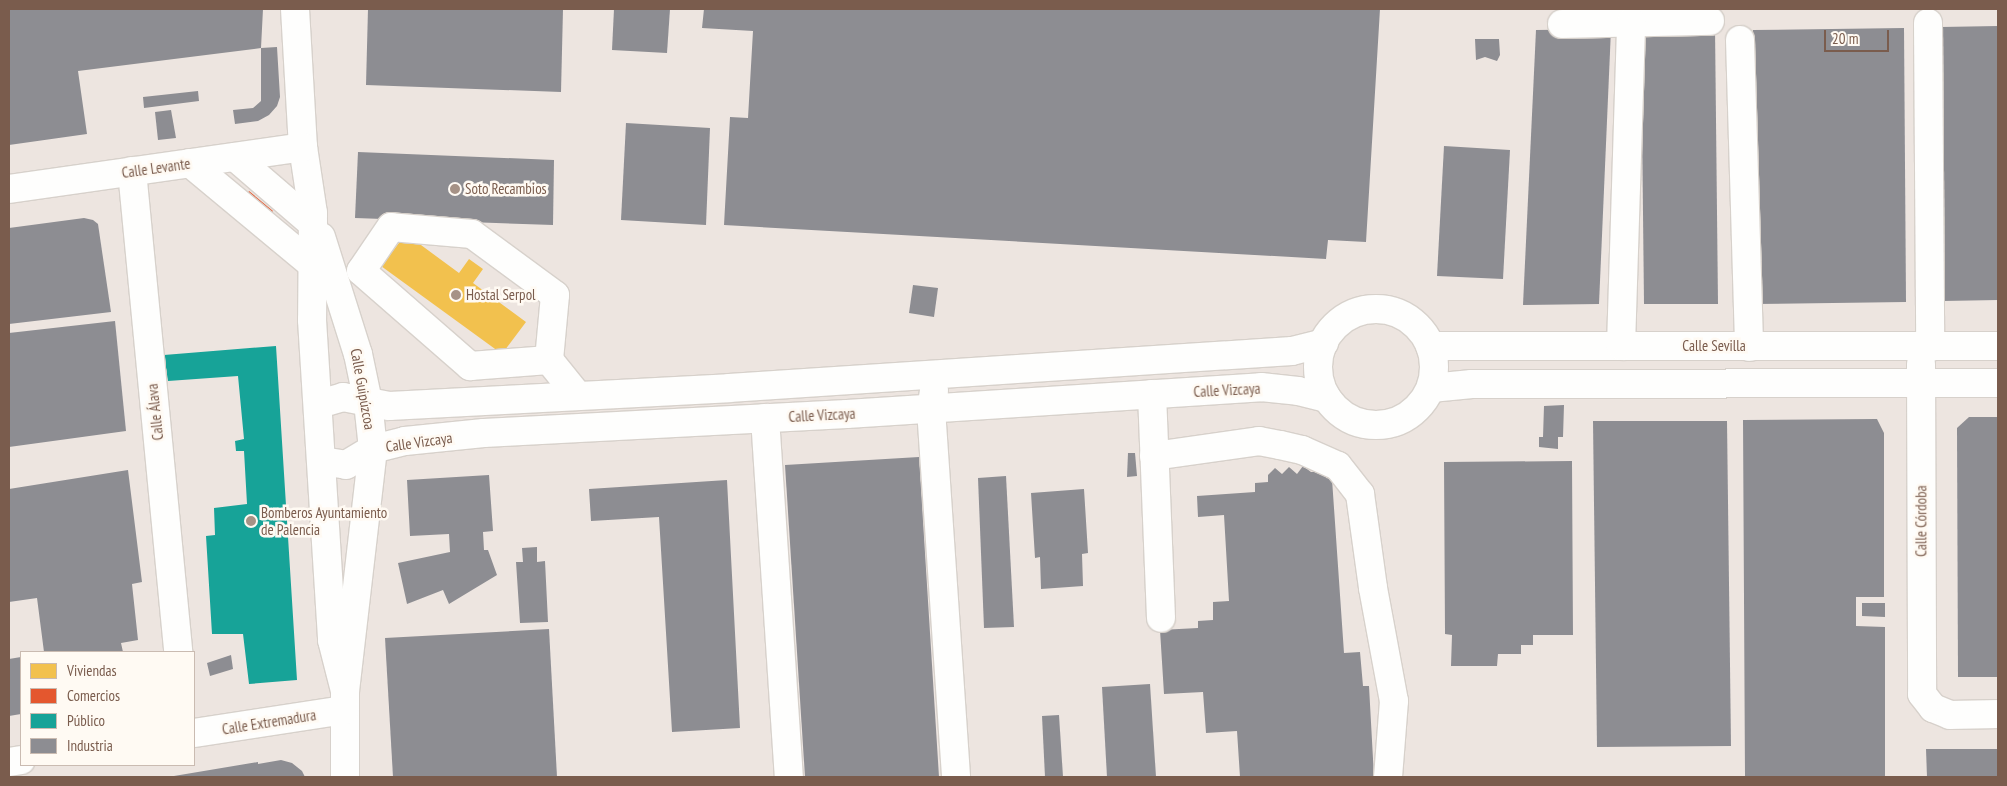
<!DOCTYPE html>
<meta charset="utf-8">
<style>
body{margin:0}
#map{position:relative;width:2007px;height:786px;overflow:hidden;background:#f9f5f0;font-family:"PT Sans Narrow",sans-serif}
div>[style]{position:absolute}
.industrial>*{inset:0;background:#ede5e0}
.homes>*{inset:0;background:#f2c14e}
.shops>*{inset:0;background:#e4572e}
.public>*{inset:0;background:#17a398}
.industry>*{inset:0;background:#8d8d92}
.roads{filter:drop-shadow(1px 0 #d7d1cb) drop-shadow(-1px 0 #d7d1cb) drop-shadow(0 1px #d7d1cb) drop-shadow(0 -1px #d7d1cb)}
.minor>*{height:28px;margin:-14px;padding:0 14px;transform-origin:14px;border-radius:14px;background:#fefefd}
.minor>.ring{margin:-14px;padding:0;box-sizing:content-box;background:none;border:28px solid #fefefd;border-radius:50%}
.dots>*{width:14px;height:14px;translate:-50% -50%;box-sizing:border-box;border:2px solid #fffaf3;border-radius:50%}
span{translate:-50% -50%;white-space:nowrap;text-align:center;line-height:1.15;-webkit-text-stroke:5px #fffaf3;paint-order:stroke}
.street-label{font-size:15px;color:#7a5c4d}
.poi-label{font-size:15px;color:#7a5c4d}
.left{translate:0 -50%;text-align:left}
.frame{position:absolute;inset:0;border:10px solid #7a5c4d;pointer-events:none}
.legend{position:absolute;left:20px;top:651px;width:175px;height:115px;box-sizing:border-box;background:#fffaf3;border:1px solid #cabbb1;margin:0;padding:6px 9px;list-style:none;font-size:15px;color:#7a5c4d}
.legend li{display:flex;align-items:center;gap:10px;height:25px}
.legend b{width:25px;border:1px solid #cabbb1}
.scale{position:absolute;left:1824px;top:30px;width:65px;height:22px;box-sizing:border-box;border:2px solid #7a5c4d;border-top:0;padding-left:6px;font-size:15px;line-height:18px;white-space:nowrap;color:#7a5c4d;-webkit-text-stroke:4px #fffaf3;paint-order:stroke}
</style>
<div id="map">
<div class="industrial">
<div style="clip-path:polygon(evenodd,9px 9px,1998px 9px,1998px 777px,9px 777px,9px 9px,21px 652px,194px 652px,194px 765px,21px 765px,21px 652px)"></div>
</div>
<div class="homes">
<div style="clip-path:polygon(406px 234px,459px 273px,469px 259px,483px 269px,473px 283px,526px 322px,502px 354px,381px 266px)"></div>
</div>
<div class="shops">
<div style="clip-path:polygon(249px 191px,273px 211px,269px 216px,246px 196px)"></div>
</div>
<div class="public">
<div style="clip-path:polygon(276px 346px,297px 680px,249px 684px,243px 634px,212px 634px,206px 536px,215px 535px,214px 508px,247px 504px,244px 451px,236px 451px,235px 441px,244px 439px,238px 376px,168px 381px,164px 355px)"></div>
</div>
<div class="industry">
<div style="clip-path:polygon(9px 9px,263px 9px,261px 48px,78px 71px,87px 134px,9px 145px)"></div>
<div style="clip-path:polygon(368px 9px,563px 9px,561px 92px,366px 85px)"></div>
<div style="clip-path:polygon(614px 9px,670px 9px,667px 53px,612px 50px)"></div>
<div style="clip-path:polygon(704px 9px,1380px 9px,1366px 242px,1328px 240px,1326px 259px,724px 225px,730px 117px,748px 118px,753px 31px,702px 28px)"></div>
<div style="clip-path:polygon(1998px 26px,1998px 300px,1943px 301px,1941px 27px)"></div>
<div style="clip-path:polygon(1715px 28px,1718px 304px,1644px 304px,1641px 29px)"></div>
<div style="clip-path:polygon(1904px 28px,1906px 302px,1755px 304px,1753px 30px)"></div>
<div style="clip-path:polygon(1611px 29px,1599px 304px,1523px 305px,1536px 30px)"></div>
<div style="clip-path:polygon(1475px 39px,1499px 39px,1500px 55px,1497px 61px,1485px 57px,1476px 60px)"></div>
<div style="clip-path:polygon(277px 47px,280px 97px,277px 106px,269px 115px,258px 121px,235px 124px,233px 110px,253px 108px,261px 101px,261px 48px)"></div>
<div style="clip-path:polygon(198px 91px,199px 101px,144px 108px,143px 97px)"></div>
<div style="clip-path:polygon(171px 110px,176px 138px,158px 140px,155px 112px)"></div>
<div style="clip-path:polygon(626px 123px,710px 128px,706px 225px,621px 220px)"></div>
<div style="clip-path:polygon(1444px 146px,1510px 150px,1503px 279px,1437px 276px)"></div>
<div style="clip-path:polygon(358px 152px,554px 160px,553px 225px,355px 218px)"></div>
<div style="clip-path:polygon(84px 218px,93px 220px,98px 224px,111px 312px,9px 324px,9px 228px)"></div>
<div style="clip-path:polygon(913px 285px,938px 288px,934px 317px,909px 313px)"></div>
<div style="clip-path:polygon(115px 321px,126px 431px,9px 447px,9px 333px)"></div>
<div style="clip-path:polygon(1564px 405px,1563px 437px,1558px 437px,1558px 449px,1539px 447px,1539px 437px,1543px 437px,1544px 406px)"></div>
<div style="clip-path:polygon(1969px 417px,1998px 417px,1998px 677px,1958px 677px,1957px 428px)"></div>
<div style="clip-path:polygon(1877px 419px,1884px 433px,1884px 597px,1856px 597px,1856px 626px,1885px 627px,1885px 777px,1745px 777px,1743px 420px)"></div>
<div style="clip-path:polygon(1593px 421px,1727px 421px,1731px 746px,1597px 747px)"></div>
<div style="clip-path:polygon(1128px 453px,1135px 453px,1137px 476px,1127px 477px)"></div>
<div style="clip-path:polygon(919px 457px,939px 777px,805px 777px,785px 465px)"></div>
<div style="clip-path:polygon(1572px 461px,1573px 635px,1533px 635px,1533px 645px,1521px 645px,1521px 654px,1498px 654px,1497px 666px,1451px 666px,1452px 635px,1445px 634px,1444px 462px)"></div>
<div style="clip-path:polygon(1303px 466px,1311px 472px,1326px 472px,1326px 478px,1332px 479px,1344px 653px,1360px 652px,1363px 686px,1369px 686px,1374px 777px,1240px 777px,1237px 731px,1206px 733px,1203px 692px,1164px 694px,1160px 630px,1198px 628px,1198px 621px,1213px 620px,1213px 602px,1229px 601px,1224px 515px,1198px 517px,1197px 496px,1255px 492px,1255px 483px,1268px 482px,1268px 475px,1275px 468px,1282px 474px,1289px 467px,1297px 474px)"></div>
<div style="clip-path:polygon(128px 470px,142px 582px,132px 584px,138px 640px,121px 643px,123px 652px,44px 652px,37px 598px,9px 602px,9px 489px)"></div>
<div style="clip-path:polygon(489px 475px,493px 531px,483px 532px,484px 550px,488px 550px,497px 575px,449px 604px,443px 590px,407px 604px,398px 563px,450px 552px,449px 534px,410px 536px,407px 480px)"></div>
<div style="clip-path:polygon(1006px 476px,1014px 627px,984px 628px,978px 478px)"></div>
<div style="clip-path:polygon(727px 480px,740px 728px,672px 732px,659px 517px,591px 521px,589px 489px)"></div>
<div style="clip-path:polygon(1084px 489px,1088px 553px,1082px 554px,1083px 586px,1041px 589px,1040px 557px,1035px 558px,1031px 493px)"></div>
<div style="clip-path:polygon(537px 547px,537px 562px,545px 561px,548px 622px,520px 623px,516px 562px,523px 562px,522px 548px)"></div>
<div style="clip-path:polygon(1862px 603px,1885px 603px,1885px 617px,1862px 616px)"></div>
<div style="clip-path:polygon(549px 629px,557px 777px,393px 777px,385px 638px)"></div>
<div style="clip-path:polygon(231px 655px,233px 669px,210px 676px,207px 663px)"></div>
<div style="clip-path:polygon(21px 657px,21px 714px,9px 716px,9px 659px)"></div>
<div style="clip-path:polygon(1150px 684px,1156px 777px,1107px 777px,1102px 687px)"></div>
<div style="clip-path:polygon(1059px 715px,1063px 777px,1045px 777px,1042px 716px)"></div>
<div style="clip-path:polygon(1926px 749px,1998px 749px,1998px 777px,1927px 777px)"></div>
<div style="clip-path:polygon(281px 760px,292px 763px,302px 771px,305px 777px,168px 777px,258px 762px,258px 764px)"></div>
</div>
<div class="roads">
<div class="minor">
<div style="left:295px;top:9px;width:138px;rotate:86.7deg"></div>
<div style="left:303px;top:147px;width:67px;rotate:81.4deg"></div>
<div style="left:313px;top:213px;width:107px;rotate:90.5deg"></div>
<div style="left:312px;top:320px;width:321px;rotate:86.4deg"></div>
<div style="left:332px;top:640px;width:53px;rotate:75.7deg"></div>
<div style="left:1928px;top:23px;width:324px;rotate:89.6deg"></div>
<div style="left:1562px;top:24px;width:148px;rotate:-1.2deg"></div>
<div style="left:1740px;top:40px;width:307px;rotate:88.3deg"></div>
<div style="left:235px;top:157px;width:103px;rotate:40.7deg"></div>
<div style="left:190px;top:163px;width:160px;rotate:39.7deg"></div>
<div style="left:132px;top:171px;width:483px;rotate:84.5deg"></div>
<div style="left:9px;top:189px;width:297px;rotate:-8.1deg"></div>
<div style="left:321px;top:237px;width:123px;rotate:72.5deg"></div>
<div style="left:358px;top:354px;width:49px;rotate:78.2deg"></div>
<div style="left:368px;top:402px;width:47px;rotate:83.9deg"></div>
<div style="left:373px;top:449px;width:244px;rotate:96.6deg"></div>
<div style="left:345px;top:691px;width:86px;rotate:90deg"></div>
<div class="ring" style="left:1318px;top:309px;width:88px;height:88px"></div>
<div style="left:1430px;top:346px;width:568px"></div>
<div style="left:1621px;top:346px;width:324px;rotate:-88.2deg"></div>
<div style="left:549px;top:360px;width:65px;rotate:-84.7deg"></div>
<div style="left:555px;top:295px;width:103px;rotate:-143.7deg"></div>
<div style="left:472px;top:234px;width:81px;rotate:-175.1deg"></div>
<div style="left:391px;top:227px;width:53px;rotate:124.3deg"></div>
<div style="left:361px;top:271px;width:145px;rotate:41.1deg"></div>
<div style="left:470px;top:366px;width:79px;rotate:-4.3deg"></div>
<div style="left:549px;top:360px;width:46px;rotate:51.1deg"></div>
<div style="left:1921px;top:364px;width:330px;rotate:89.8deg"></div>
<div style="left:1922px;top:694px;width:18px;rotate:52deg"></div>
<div style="left:1933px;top:708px;width:18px;rotate:22deg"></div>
<div style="left:1950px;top:715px;width:48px;rotate:-1.2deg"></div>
<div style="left:1431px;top:388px;width:41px;rotate:-5.6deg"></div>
<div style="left:1472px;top:384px;width:526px;rotate:-0.11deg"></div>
<div style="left:934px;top:391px;width:18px;rotate:99deg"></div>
<div style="left:931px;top:409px;width:369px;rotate:86.1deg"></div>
<div style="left:1152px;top:394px;width:224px;rotate:87.7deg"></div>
<div style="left:319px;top:404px;width:25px;rotate:-16deg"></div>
<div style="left:343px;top:397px;width:47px;rotate:11.1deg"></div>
<div style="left:389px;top:406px;width:340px;rotate:-3deg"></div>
<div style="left:729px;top:388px;width:564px;rotate:-3.76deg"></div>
<div style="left:1292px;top:351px;width:33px;rotate:-14deg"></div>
<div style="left:765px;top:418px;width:360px;rotate:86.2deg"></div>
<div style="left:1154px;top:456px;width:106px;rotate:-8.1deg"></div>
<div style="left:1259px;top:441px;width:21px;rotate:11deg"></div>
<div style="left:1280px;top:445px;width:23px;rotate:13deg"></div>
<div style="left:1302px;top:450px;width:39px;rotate:24deg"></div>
<div style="left:1338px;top:466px;width:36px;rotate:52deg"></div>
<div style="left:1360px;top:494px;width:95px;rotate:82.1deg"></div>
<div style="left:1373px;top:588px;width:115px;rotate:79.5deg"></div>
<div style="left:1394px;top:701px;width:76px;rotate:94.5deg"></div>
<div style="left:322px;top:461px;width:24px;rotate:9deg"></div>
<div style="left:346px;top:465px;width:31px;rotate:-31deg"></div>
<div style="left:373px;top:449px;width:33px;rotate:-14deg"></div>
<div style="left:405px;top:441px;width:79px;rotate:-5.8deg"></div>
<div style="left:484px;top:433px;width:363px;rotate:-3deg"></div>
<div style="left:847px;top:414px;width:415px;rotate:-3.7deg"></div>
<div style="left:1261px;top:387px;width:37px;rotate:6deg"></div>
<div style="left:1298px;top:391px;width:30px;rotate:14deg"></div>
<div style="left:194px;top:733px;width:152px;rotate:-8.7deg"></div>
<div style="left:9px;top:762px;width:12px;rotate:-9deg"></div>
</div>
</div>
<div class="dots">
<div style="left:455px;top:189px;background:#a69286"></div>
<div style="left:456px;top:295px;background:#a69286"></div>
<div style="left:251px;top:521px;background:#a69286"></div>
</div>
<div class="street-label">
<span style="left:156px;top:168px;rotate:-8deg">Calle Levante</span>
<span style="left:1714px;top:346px">Calle Sevilla</span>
<span style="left:363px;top:389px;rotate:80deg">Calle Guipúzcoa</span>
<span style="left:1227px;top:390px;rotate:-3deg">Calle Vizcaya</span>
<span style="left:155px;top:412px;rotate:-96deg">Calle Álava</span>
<span style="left:822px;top:415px;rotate:-3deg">Calle Vizcaya</span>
<span style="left:419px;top:442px;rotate:-8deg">Calle Vizcaya</span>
<span style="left:1921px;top:521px;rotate:-90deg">Calle Córdoba</span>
<span style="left:269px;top:722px;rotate:-9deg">Calle Extremadura</span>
</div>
<div class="poi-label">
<span class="left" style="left:465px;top:189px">Soto Recambios</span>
<span class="left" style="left:466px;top:295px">Hostal Serpol</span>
<span class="left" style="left:261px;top:521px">Bomberos Ayuntamiento<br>de Palencia</span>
</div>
<div class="frame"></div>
<ul class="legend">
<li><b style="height:14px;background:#f2c14e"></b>Viviendas</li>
<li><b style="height:14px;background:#e4572e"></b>Comercios</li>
<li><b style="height:14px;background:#17a398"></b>Público</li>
<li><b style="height:14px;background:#8d8d92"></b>Industria</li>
</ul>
<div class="scale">20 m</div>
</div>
